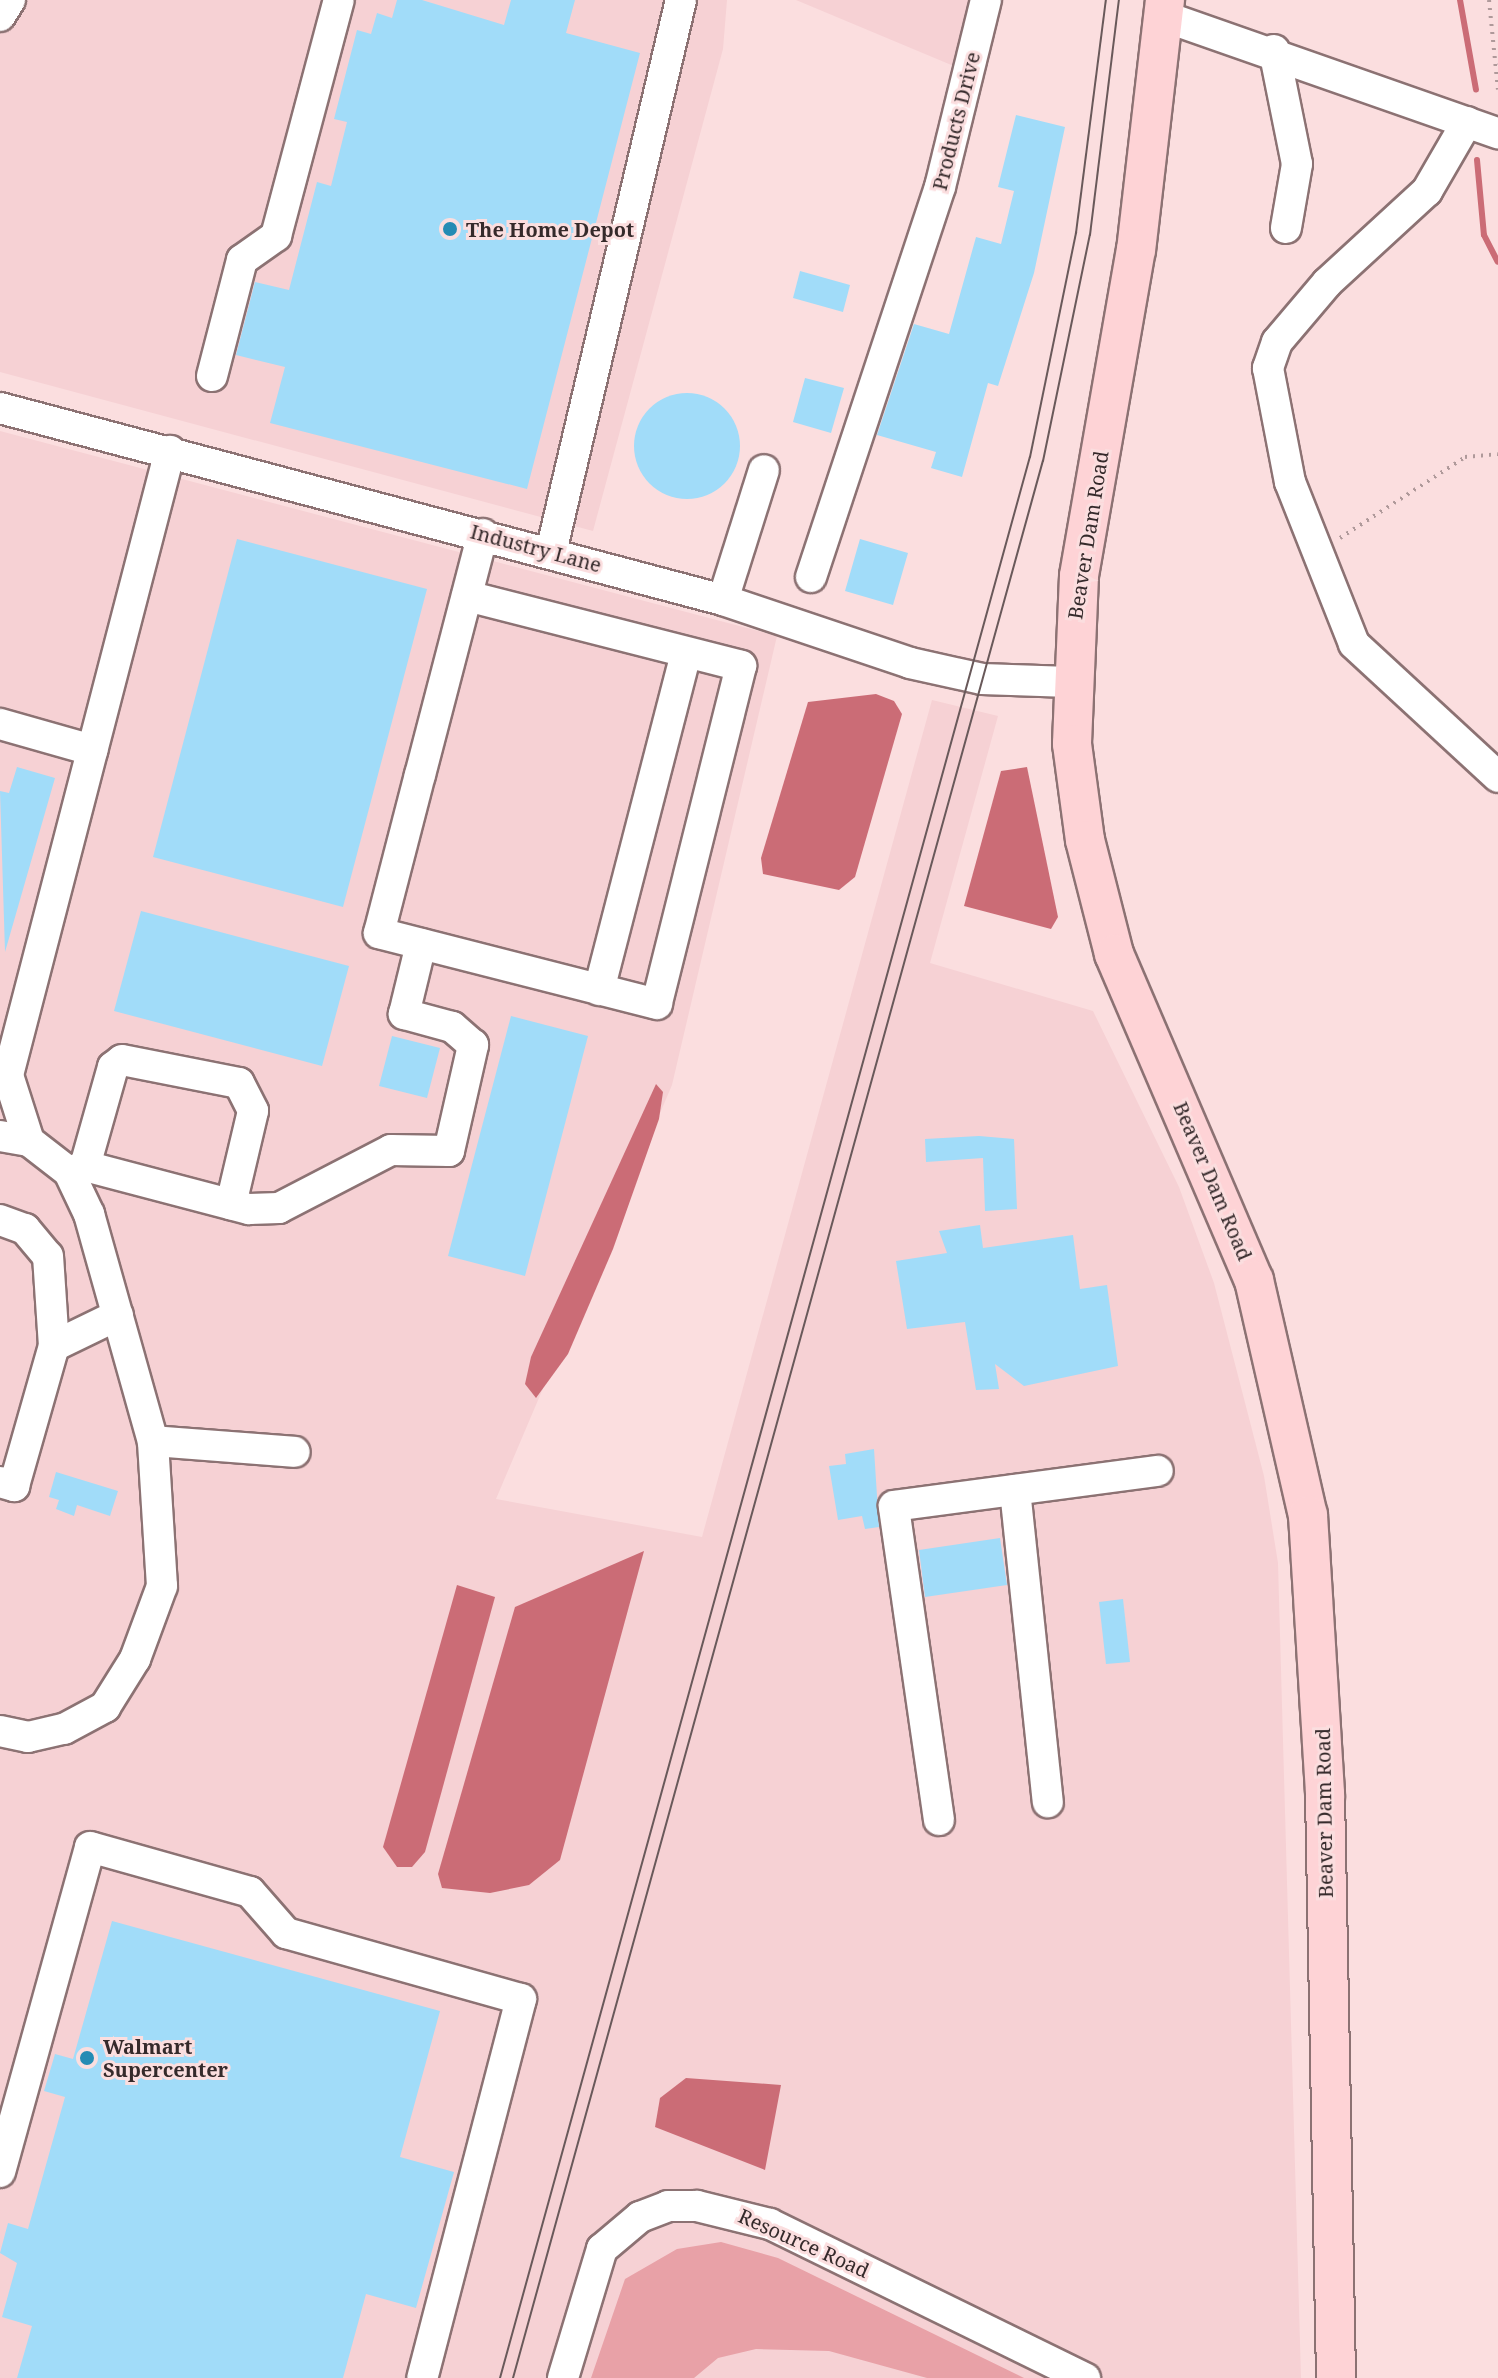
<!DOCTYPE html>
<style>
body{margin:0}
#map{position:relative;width:1498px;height:2378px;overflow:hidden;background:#fbdedf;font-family:"Noto Serif",serif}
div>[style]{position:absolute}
.built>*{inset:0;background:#f6d1d4}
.green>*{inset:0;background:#e8a1a7}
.water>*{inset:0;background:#cb6c76}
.stream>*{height:6px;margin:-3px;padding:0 3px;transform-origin:3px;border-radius:3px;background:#cb6c76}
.building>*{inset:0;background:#a1dcf9}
.round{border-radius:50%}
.path>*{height:4px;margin-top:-2px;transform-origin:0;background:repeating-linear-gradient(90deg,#af999a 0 2px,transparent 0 8px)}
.roads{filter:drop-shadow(2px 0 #8c7273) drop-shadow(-2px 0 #8c7273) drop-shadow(0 2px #8c7273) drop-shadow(0 -2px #8c7273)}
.minor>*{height:30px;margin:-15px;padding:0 15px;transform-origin:15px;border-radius:15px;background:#fff}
.major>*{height:38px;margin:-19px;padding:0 19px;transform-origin:19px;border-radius:19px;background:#fed3d6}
.tram>*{height:2px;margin:-1px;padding:0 1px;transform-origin:1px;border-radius:1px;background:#69595a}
.dots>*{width:22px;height:22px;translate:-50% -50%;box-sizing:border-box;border:4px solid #fbdedf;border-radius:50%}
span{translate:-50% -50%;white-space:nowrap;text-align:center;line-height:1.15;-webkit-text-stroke:6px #fbdedf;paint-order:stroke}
.street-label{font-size:20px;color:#352a2b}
.poi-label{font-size:20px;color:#352a2b;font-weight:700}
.left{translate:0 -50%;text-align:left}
</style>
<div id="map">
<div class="built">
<div style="clip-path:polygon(0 0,727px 0,723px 49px,593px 531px,0 372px)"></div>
<div style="clip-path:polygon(796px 0,1003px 0,980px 77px)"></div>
<div style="clip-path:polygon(0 431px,777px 636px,672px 1085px,496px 1499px,702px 1537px,932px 700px,998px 716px,930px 963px,1093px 1011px,1179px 1187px,1214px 1283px,1264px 1476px,1278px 1563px,1301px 2378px,0 2378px)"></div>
</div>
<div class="green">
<div style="clip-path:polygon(721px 2242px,778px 2258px,1024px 2378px,927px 2378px,829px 2351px,756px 2349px,718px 2358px,694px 2378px,591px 2378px,625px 2279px,677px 2249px)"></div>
</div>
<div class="water">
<div style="clip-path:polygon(876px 694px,894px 701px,902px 714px,855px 877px,839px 890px,763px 874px,761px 858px,808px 702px)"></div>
<div style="clip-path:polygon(1027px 767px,1058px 917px,1051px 929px,964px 906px,1001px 771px)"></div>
<div style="clip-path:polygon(656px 1084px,663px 1092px,659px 1119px,613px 1249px,568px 1354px,536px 1398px,525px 1384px,531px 1357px)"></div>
<div style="clip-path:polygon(644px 1551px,560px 1860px,529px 1885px,490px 1893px,442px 1888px,438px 1874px,515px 1607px)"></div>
<div style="clip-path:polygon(457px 1585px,495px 1597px,425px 1852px,412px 1867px,397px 1867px,383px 1847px)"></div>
<div style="clip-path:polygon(686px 2078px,781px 2085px,765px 2170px,655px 2127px,660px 2098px)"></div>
</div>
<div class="stream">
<div style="left:1460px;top:0;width:91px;rotate:79.9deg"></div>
<div style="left:1477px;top:160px;width:75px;rotate:84.7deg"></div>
<div style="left:1484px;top:235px;width:30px;rotate:63deg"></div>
</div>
<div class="building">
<div style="clip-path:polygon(397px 0,422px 0,504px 25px,511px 0,575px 0,566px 33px,640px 53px,527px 489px,270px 423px,285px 367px,236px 355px,255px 282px,289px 290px,317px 182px,331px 186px,347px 122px,334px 119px,357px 30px,371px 34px,377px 13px,392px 18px)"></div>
<div style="clip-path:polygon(1016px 115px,1065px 127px,1034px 273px,998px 386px,988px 383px,962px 477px,931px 468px,936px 452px,877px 435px,914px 324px,949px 334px,976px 237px,1001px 244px,1014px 191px,998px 187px)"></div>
<div style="clip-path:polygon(800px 271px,850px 285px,843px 312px,793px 298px)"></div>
<div style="clip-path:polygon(805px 378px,844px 388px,831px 433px,793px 422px)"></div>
<div class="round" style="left:634px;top:393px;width:106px;height:106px"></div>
<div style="clip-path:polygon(237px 539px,427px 589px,343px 907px,153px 857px)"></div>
<div style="clip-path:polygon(860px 539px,908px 553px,893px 605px,845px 591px)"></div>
<div style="clip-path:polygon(17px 767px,55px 778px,5px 952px,0 791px,9px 793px)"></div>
<div style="clip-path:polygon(141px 911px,349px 966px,322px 1066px,114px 1011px)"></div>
<div style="clip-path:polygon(511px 1016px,588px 1036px,525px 1276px,448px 1256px)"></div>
<div style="clip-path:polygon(392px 1036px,440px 1048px,427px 1098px,379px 1086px)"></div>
<div style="clip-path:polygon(979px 1136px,1014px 1139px,1017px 1209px,985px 1211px,983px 1158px,926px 1162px,925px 1139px)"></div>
<div style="clip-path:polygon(980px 1225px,983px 1248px,1073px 1235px,1080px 1289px,1107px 1285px,1118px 1366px,1024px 1386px,995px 1364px,999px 1389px,976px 1390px,965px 1322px,907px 1329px,896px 1261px,947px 1253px,939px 1231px)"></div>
<div style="clip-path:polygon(874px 1449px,879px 1527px,865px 1529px,862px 1516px,838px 1520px,829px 1466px,846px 1464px,845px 1454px)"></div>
<div style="clip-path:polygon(56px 1472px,118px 1491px,110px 1516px,77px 1505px,74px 1516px,56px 1509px,59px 1500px,49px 1497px)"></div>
<div style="clip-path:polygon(1000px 1538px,1007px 1585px,925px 1597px,919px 1550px)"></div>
<div style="clip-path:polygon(1123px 1599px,1130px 1662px,1106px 1664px,1099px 1602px)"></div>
<div style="clip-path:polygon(112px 1921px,440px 2011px,400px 2157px,454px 2172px,416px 2308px,366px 2294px,343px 2378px,17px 2378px,32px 2326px,2px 2317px,17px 2263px,0 2253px,8px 2223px,28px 2229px,65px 2097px,44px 2091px,55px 2054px,73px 2059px)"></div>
</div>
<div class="path">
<div style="left:1489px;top:0;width:90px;rotate:84.3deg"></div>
<div style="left:1340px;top:538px;width:149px;rotate:-32.9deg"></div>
<div style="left:1465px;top:457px;width:33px;rotate:-5deg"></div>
</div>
<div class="roads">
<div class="minor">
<div style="left:0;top:16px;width:19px;rotate:-58deg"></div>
<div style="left:1163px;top:16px;width:355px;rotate:19.3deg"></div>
<div style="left:1274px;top:50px;width:116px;rotate:78.6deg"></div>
<div style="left:1297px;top:164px;width:65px;rotate:99.8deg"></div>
<div style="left:1467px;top:122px;width:80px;rotate:120.1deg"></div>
<div style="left:1427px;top:191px;width:136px;rotate:137.4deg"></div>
<div style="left:1327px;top:283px;width:77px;rotate:130.3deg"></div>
<div style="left:1277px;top:342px;width:28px;rotate:109deg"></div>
<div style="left:1268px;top:368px;width:116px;rotate:79.1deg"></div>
<div style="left:1290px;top:482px;width:174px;rotate:68.4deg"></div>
<div style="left:1354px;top:644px;width:196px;rotate:42.7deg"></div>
<div style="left:212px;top:376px;width:120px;rotate:-75.5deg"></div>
<div style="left:242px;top:260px;width:42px;rotate:-35.2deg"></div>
<div style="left:276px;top:236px;width:244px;rotate:-75.1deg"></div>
<div style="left:0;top:408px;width:748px;rotate:14.87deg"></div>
<div style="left:723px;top:600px;width:197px;rotate:18.6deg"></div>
<div style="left:910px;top:663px;width:74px;rotate:12.5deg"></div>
<div style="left:982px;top:679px;width:88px;rotate:2deg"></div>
<div style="left:551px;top:552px;width:567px;rotate:-76.75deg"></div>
<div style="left:811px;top:577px;width:411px;rotate:-71.7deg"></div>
<div style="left:940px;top:187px;width:193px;rotate:-76.2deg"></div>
<div style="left:467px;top:596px;width:283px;rotate:14.3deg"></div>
<div style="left:741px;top:666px;width:348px;rotate:104deg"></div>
<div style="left:657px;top:1004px;width:287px;rotate:-165.7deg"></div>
<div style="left:379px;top:933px;width:163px;rotate:-75.5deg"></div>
<div style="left:420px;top:775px;width:249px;rotate:-75.4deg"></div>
<div style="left:723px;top:600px;width:136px;rotate:-72.5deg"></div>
<div style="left:0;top:724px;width:96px;rotate:15.8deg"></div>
<div style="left:599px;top:990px;width:348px;rotate:-75.5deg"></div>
<div style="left:0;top:1136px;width:29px;rotate:10deg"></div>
<div style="left:29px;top:1141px;width:51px;rotate:37.8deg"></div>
<div style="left:69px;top:1172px;width:47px;rotate:64.5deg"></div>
<div style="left:89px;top:1214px;width:236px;rotate:74.3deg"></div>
<div style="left:153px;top:1441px;width:142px;rotate:4.4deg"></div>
<div style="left:29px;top:1141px;width:69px;rotate:-107.7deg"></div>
<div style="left:8px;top:1075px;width:645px;rotate:-75.45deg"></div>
<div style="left:85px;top:1166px;width:103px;rotate:-74.2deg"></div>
<div style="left:113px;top:1067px;width:11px;rotate:-38deg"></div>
<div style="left:122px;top:1060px;width:119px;rotate:11.1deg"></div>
<div style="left:239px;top:1083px;width:31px;rotate:63deg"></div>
<div style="left:253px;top:1111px;width:96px;rotate:103.3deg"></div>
<div style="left:69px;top:1172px;width:17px;rotate:-21deg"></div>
<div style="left:85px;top:1166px;width:170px;rotate:14.7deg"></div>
<div style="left:249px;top:1209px;width:30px;rotate:-2deg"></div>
<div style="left:279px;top:1208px;width:126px;rotate:-27.4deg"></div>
<div style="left:391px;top:1150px;width:58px;rotate:1deg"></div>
<div style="left:449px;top:1151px;width:109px;rotate:-77.2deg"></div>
<div style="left:473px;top:1045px;width:28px;rotate:-139deg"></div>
<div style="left:452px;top:1027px;width:50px;rotate:-164.8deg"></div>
<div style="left:404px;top:1014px;width:72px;rotate:-76.3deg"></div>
<div style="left:0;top:1220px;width:27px;rotate:20deg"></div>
<div style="left:25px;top:1229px;width:35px;rotate:50deg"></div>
<div style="left:48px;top:1256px;width:90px;rotate:86.2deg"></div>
<div style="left:0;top:1482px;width:15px;rotate:16deg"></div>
<div style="left:14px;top:1486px;width:146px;rotate:-74.1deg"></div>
<div style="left:54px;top:1346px;width:71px;rotate:-25.8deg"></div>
<div style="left:1015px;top:1490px;width:314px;rotate:84deg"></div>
<div style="left:0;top:1731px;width:29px;rotate:12deg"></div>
<div style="left:28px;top:1737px;width:37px;rotate:-13deg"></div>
<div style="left:64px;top:1729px;width:47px;rotate:-28.2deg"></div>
<div style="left:105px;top:1707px;width:57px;rotate:-58deg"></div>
<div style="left:135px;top:1659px;width:78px;rotate:-69.7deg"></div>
<div style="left:162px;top:1586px;width:145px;rotate:-93.6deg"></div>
<div style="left:939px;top:1820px;width:317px;rotate:-98.2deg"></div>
<div style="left:894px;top:1506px;width:266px;rotate:-7.6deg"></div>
<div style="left:0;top:2172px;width:337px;rotate:-74.5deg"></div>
<div style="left:90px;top:1847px;width:166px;rotate:15.7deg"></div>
<div style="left:250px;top:1892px;width:55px;rotate:48.7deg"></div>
<div style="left:286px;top:1933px;width:244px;rotate:15.7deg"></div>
<div style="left:521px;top:1999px;width:392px;rotate:104.6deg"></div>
<div style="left:563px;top:2378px;width:135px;rotate:-73.2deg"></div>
<div style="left:602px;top:2249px;width:50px;rotate:-40.1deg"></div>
<div style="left:640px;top:2217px;width:30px;rotate:-21deg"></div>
<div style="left:668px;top:2206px;width:29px"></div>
<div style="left:697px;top:2206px;width:75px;rotate:13.9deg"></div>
<div style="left:770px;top:2224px;width:351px;rotate:26.1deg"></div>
</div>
<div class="major">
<div style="left:1165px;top:0;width:251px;rotate:96.6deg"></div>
<div style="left:1136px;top:249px;width:332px;rotate:99.9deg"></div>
<div style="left:1079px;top:576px;width:168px;rotate:92.4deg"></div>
<div style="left:1072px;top:744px;width:97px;rotate:82.3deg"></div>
<div style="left:1085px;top:840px;width:118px;rotate:75.7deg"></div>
<div style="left:1114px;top:954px;width:355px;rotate:66.8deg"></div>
<div style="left:1254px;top:1280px;width:241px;rotate:77.1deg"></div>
<div style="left:1308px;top:1515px;width:280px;rotate:86.5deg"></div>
<div style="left:1325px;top:1794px;width:584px;rotate:88.92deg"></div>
</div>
</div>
<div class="tram">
<div style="left:500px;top:2378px;width:1993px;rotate:-74.58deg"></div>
<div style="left:1030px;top:457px;width:229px;rotate:-78.4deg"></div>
<div style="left:1076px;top:233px;width:235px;rotate:-82.7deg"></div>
<div style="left:513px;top:2378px;width:1989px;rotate:-74.55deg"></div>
<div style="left:1043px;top:461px;width:231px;rotate:-78.3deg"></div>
<div style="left:1090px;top:235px;width:237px;rotate:-83deg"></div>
</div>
<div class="dots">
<div style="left:450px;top:229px;background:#258bb4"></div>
<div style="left:87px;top:2058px;background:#258bb4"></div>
</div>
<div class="street-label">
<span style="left:956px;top:121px;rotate:-76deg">Products Drive</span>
<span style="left:1088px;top:535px;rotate:-81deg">Beaver Dam Road</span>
<span style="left:536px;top:548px;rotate:15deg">Industry Lane</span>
<span style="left:1213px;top:1181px;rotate:67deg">Beaver Dam Road</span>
<span style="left:1324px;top:1813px;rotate:-91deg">Beaver Dam Road</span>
<span style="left:804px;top:2243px;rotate:24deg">Resource Road</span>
</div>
<div class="poi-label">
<span class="left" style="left:466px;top:229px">The Home Depot</span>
<span class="left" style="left:103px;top:2058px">Walmart<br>Supercenter</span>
</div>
</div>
